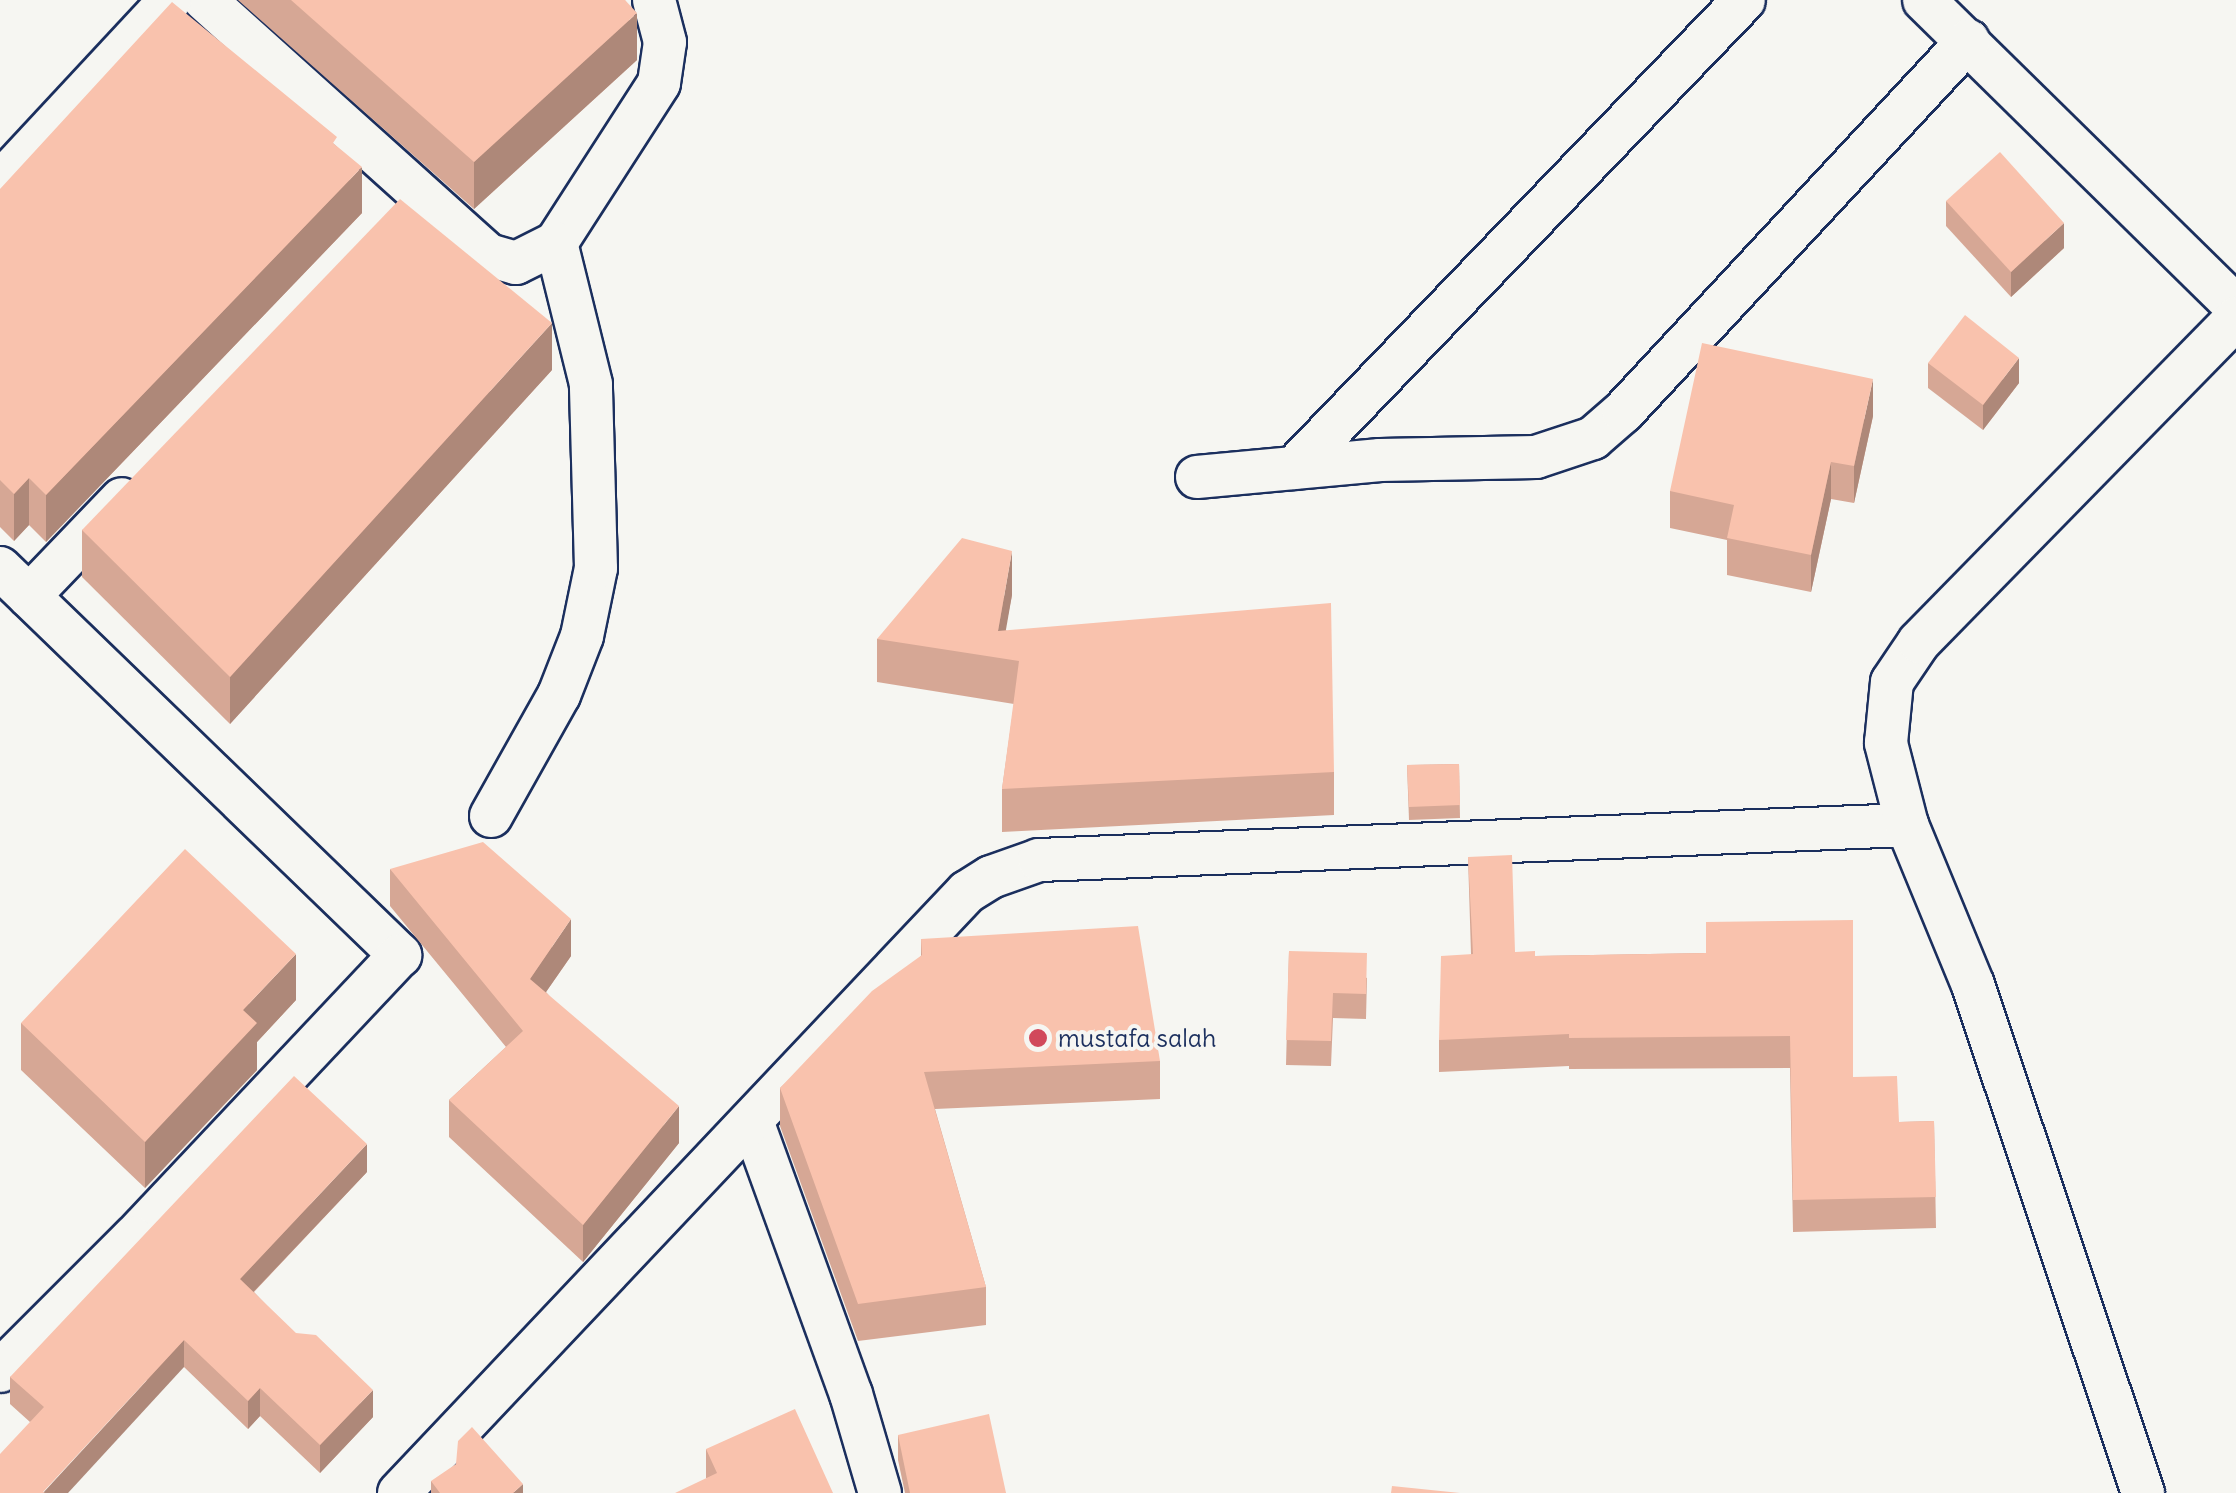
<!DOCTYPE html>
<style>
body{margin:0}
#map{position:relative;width:2236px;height:1493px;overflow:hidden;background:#f6f6f2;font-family:Delius,sans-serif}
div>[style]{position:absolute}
.roads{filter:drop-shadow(2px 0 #1b2f5e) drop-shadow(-2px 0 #1b2f5e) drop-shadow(0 2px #1b2f5e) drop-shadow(0 -2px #1b2f5e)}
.street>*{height:42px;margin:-21px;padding:0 21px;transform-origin:21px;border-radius:21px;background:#f6f6f2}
.wall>*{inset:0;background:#d6a795}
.shaded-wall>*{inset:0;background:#ae8879}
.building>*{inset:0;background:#f9c2ad}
.dots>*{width:28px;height:28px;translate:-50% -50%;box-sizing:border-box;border:5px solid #f6f6f2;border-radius:50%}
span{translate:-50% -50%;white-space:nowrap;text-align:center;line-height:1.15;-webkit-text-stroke:8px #f6f6f2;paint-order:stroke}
.poi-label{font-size:25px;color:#1b2f5e}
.left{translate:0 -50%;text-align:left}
</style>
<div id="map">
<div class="roads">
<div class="street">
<div style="left:205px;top:0;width:381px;rotate:42deg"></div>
<div style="left:488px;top:255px;width:29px;rotate:16deg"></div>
<div style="left:516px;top:263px;width:45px;rotate:-26.6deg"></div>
<div style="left:556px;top:243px;width:190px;rotate:-57.2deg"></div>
<div style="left:659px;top:83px;width:41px;rotate:-81.7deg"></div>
<div style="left:665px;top:42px;width:43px;rotate:-104.7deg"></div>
<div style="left:1924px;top:0;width:438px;rotate:44.5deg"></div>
<div style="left:0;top:183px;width:250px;rotate:-47.1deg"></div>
<div style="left:1294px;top:468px;width:649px;rotate:-46.12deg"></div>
<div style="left:1197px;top:477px;width:184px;rotate:-5.3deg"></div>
<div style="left:1380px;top:460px;width:156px;rotate:-1.1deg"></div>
<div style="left:1536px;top:457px;width:60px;rotate:-18.4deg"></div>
<div style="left:1593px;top:438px;width:40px;rotate:-41deg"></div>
<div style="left:1623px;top:412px;width:507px;rotate:-47.08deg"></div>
<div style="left:0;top:568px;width:557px;rotate:44.05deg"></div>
<div style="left:400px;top:955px;width:389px;rotate:133.3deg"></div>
<div style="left:133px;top:1238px;width:188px;rotate:135deg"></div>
<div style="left:29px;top:596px;width:134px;rotate:-46.2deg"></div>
<div style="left:491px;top:816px;width:139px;rotate:-60.7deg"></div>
<div style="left:559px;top:695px;width:63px;rotate:-68.7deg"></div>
<div style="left:582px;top:636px;width:69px;rotate:-78.4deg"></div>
<div style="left:596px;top:568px;width:184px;rotate:-91.6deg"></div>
<div style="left:591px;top:384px;width:145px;rotate:-103.9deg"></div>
<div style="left:752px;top:1121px;width:290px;rotate:70.1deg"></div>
<div style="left:851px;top:1394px;width:103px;rotate:73.7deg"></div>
<div style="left:399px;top:1493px;width:827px;rotate:-46.62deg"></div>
<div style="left:967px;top:892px;width:28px;rotate:-32deg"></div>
<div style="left:991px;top:877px;width:51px;rotate:-19.5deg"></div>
<div style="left:1039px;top:860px;width:869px;rotate:-2.31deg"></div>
<div style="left:2143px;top:1493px;width:536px;rotate:-108.5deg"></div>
<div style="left:1973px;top:985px;width:173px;rotate:-112.4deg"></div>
<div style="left:1907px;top:825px;width:85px;rotate:-104.4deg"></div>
<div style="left:1886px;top:743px;width:61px;rotate:-84.4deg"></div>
<div style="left:1892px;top:682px;width:48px;rotate:-56deg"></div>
<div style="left:1919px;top:642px;width:453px;rotate:-45.6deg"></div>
</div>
</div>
<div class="wall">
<div style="clip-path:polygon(238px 0,625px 0,637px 60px,474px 209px)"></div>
<div style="clip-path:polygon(337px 147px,362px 213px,46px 542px,29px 525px,14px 541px,0 527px,0 189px)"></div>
<div style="clip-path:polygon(1946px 201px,2064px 248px,2011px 297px,1946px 226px)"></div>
<div style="clip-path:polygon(1928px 363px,2019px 383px,1983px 430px,1928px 388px)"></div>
<div style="clip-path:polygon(552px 370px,230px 724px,82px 577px,82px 530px)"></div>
<div style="clip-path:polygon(1873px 416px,1854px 503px,1831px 499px,1811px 592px,1727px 575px,1727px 540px,1670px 528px,1670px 491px)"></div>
<div style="clip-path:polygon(1012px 595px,1005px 630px,1334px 772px,1334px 815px,1002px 832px,1002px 789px,1014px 704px,877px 682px,877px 639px)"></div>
<div style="clip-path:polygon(1459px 764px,1460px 818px,1409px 820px,1407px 765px)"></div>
<div style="clip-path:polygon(1468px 857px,1515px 952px,1535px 956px,1706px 953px,1853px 1077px,1899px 1122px,1934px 1121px,1936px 1228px,1793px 1232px,1790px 1068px,1569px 1069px,1569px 1066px,1439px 1072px,1439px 1040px,1471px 954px)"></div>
<div style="clip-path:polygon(390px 869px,571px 956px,546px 992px,679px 1143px,583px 1262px,449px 1137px,449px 1100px,506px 1047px,390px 906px)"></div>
<div style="clip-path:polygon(921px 939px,1160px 1061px,1160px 1099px,935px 1109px,986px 1287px,986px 1325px,858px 1341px,780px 1126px,780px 1088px,921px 956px)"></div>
<div style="clip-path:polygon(1289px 951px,1367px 978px,1366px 1019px,1333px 1018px,1331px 1066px,1286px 1065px)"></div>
<div style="clip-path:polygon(296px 1000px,257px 1042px,257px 1070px,145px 1188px,21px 1070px,21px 1023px)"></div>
<div style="clip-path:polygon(367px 1172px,254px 1292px,373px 1417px,320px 1473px,260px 1416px,248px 1429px,184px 1367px,30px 1422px,10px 1404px,10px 1377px)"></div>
<div style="clip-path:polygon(898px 1435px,1006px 1493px,905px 1493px,898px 1460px)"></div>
<div style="clip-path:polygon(706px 1449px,833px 1493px,706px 1478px)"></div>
<div style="clip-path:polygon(431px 1481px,523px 1493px,431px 1493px)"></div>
</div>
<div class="shaded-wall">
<div style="clip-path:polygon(637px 13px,637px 60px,474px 209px,474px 162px)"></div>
<div style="clip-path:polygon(362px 167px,362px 213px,46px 542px,46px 495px)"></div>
<div style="clip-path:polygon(2064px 223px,2064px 248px,2011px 297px,2011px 272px)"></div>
<div style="clip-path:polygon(552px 323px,552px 370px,230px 724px,230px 677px)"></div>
<div style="clip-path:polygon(2019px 358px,2019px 383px,1983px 430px,1983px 405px)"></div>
<div style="clip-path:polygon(1873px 379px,1873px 416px,1854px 503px,1854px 466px)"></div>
<div style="clip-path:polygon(1831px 462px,1831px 499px,1811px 592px,1811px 555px)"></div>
<div style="clip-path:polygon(29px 478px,29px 525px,14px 541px,14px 494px)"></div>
<div style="clip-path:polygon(1012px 551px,1012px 595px,1001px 658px,998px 631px)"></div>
<div style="clip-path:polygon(571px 919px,571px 956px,530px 1015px,530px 979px)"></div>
<div style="clip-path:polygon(296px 954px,296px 1000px,257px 1042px,257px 1070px,145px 1188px,145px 1142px,243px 1010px)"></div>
<div style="clip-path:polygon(679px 1106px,679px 1143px,583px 1262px,583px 1225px)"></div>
<div style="clip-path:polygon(367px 1144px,367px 1172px,240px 1306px,240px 1279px)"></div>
<div style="clip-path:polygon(184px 1340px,184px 1367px,68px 1493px,43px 1493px)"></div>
<div style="clip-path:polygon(260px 1388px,260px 1416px,248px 1429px,248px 1401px)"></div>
<div style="clip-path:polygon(373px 1390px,373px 1417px,320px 1473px,320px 1445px)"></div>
<div style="clip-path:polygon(523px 1484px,523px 1493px,513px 1493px)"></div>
</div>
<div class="building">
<div style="clip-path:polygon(291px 0,625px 0,637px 13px,474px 162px)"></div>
<div style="clip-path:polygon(172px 2px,337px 137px,333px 143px,362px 167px,46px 495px,29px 478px,14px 494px,0 480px,0 189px)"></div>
<div style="clip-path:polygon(2000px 152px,2064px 223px,2011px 272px,1946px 201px)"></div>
<div style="clip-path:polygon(400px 199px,552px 323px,230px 677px,82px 530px)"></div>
<div style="clip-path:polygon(1965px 315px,2019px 358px,1983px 405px,1928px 363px)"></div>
<div style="clip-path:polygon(1702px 343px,1873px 379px,1854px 466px,1831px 462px,1811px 555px,1727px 538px,1734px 505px,1670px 491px)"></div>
<div style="clip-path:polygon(962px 538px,1012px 551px,998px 631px,1331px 603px,1334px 772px,1002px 789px,1019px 661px,877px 639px)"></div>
<div style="clip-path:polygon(1459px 764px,1460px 805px,1409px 807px,1407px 765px)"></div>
<div style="clip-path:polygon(483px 842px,571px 919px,530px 979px,679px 1106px,583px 1225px,449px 1100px,523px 1031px,390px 869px)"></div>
<div style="clip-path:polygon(185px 849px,296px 954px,243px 1010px,257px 1023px,145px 1142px,21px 1023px)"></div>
<div style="clip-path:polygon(1512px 855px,1515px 952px,1535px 951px,1535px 956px,1706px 953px,1706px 922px,1853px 920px,1853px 1077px,1897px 1076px,1899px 1122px,1934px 1121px,1936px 1197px,1793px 1200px,1790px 1036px,1569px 1038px,1569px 1034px,1439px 1040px,1441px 956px,1473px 954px,1468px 857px)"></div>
<div style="clip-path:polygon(1138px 926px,1160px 1061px,924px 1072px,986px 1287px,858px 1304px,780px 1088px,872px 991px,922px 955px,921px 939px)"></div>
<div style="clip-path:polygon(1289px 951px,1367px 953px,1366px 994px,1333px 993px,1331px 1041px,1286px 1040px)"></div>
<div style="clip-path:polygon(294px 1076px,367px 1144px,240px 1279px,296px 1333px,316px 1335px,373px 1390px,320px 1445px,260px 1388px,248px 1401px,184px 1340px,43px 1492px,45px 1493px,0 1493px,0 1454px,44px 1407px,10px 1377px)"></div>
<div style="clip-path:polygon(795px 1409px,833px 1493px,675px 1493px,717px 1473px,706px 1449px)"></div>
<div style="clip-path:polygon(989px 1414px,1006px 1493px,910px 1493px,898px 1435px)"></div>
<div style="clip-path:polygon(472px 1427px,523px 1484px,513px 1493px,440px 1493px,431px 1481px,456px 1464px,458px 1441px)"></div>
<div style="clip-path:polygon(1392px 1486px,1460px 1493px,1391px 1493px)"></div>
</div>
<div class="dots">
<div style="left:1038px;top:1038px;background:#d1495b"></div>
</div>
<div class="poi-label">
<span class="left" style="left:1058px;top:1038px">mustafa salah</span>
</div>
</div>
